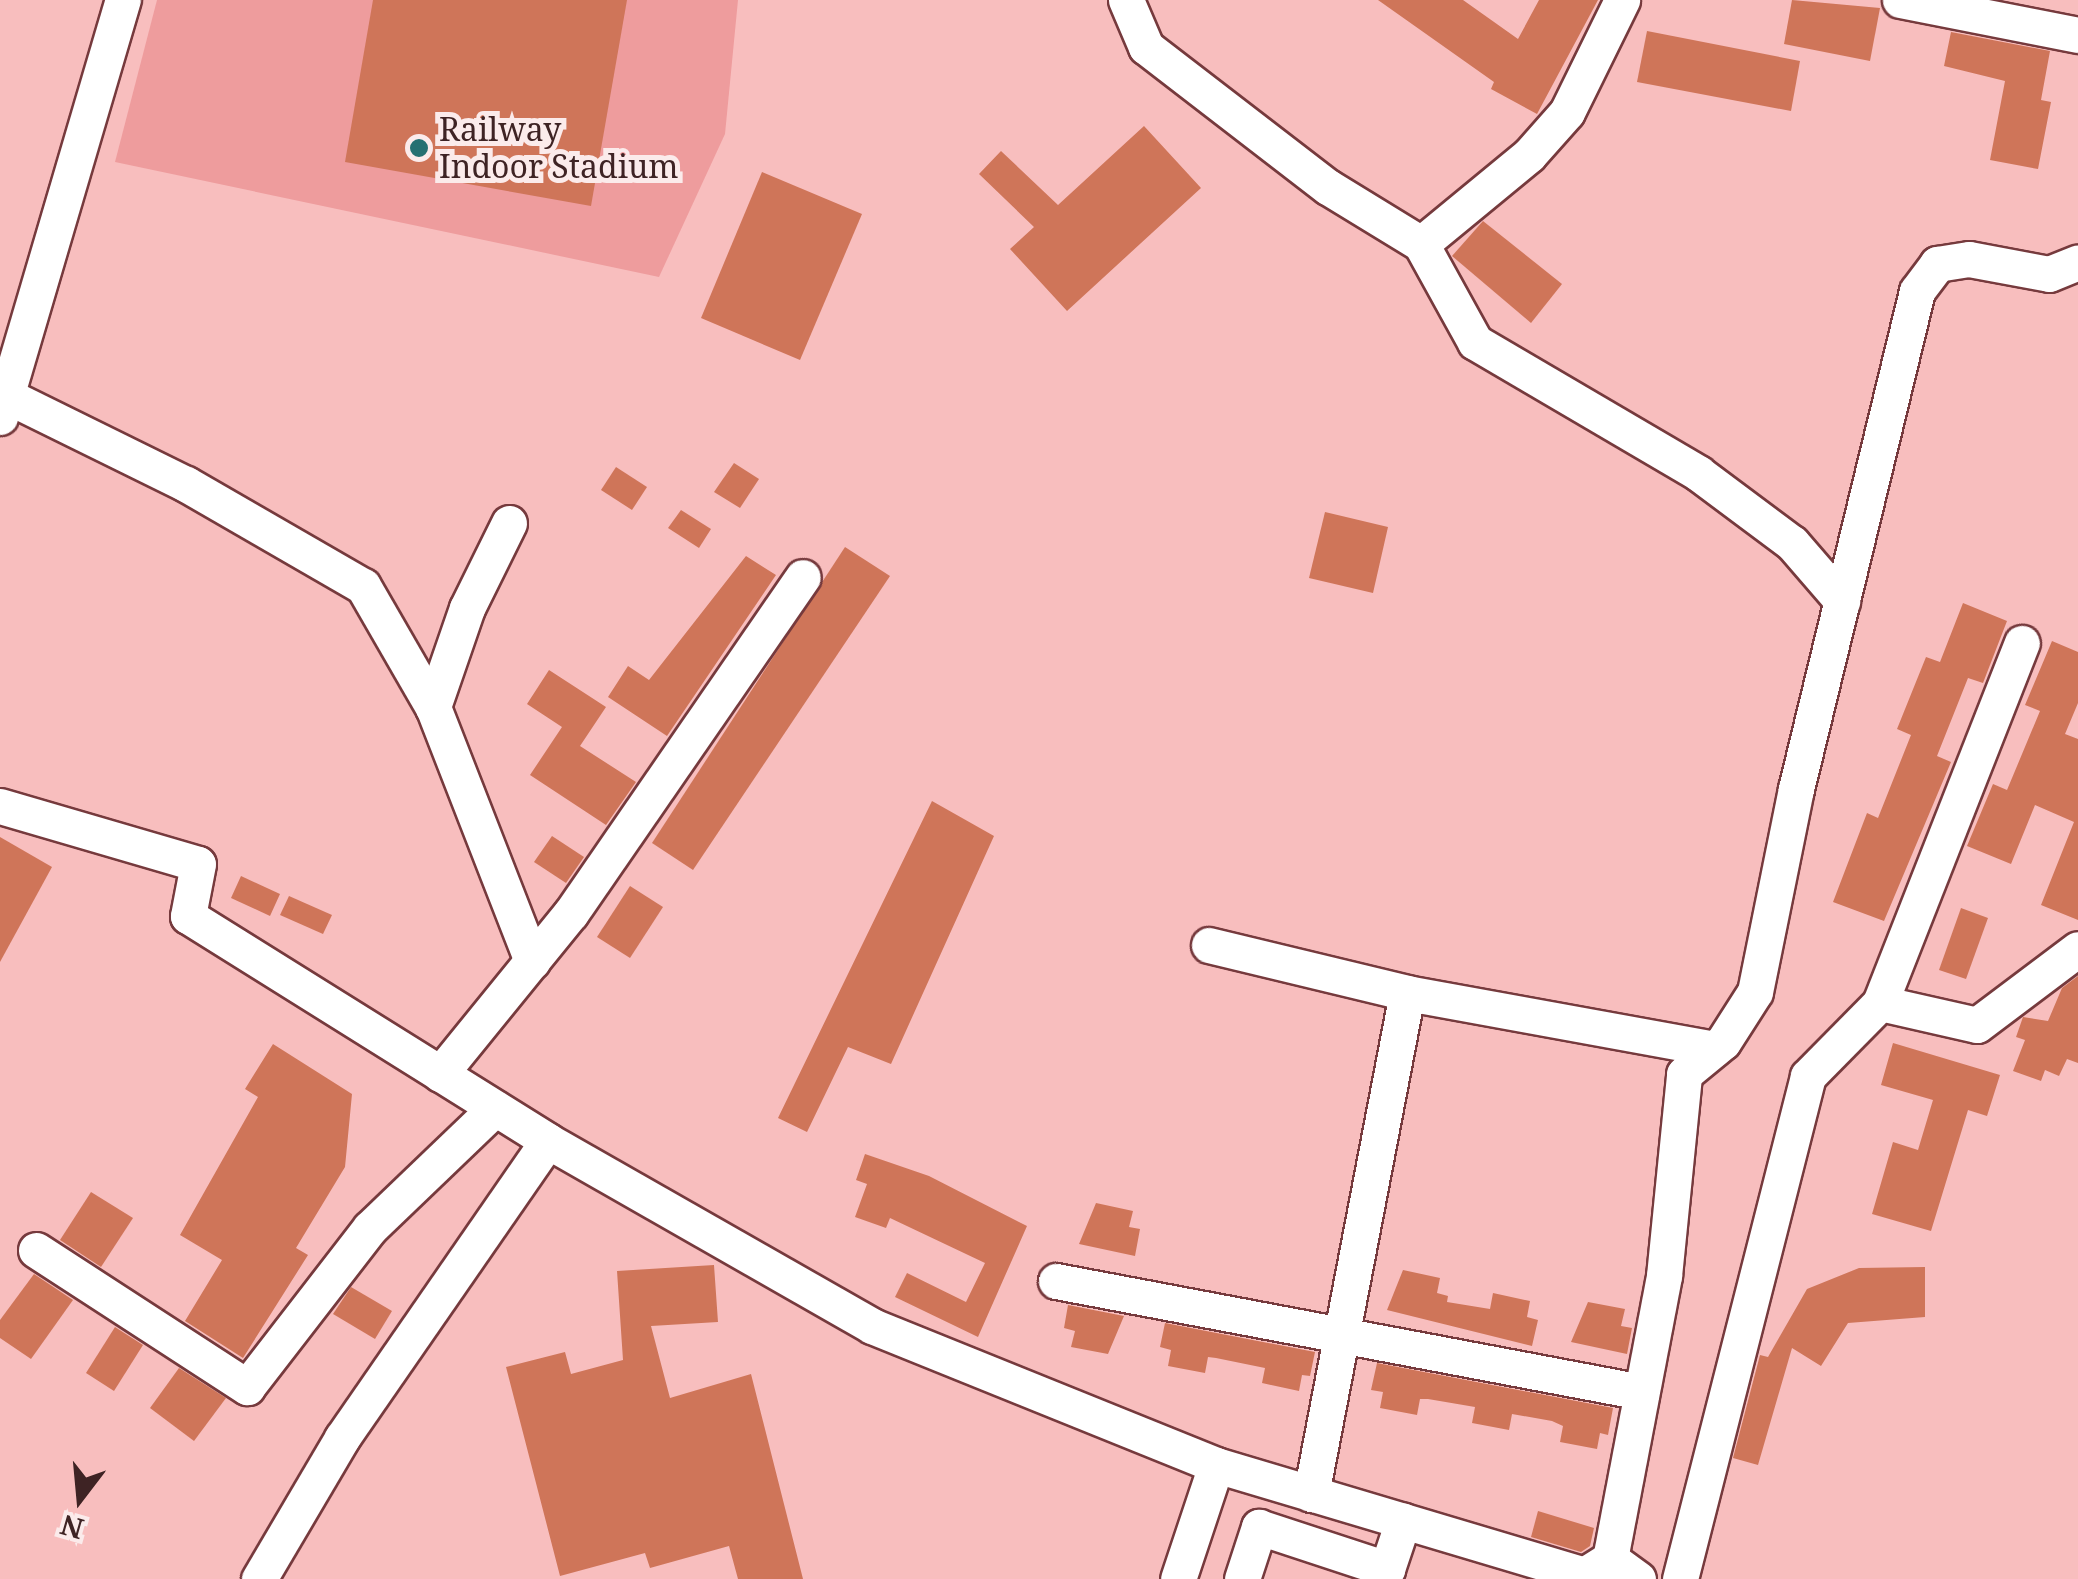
<!DOCTYPE html>
<style>
body{margin:0}
#map{position:relative;width:2078px;height:1579px;overflow:hidden;background:#f8bebe;font-family:"Noto Serif",serif}
div>[style]{position:absolute}
.green>*{inset:0;background:#ee9c9d}
.building>*{inset:0;background:#cf7559}
.roads{filter:drop-shadow(2px 0 #763a3d) drop-shadow(-2px 0 #763a3d) drop-shadow(0 2px #763a3d) drop-shadow(0 -2px #763a3d)}
.minor>*{height:35px;margin:-17.5px;padding:0 17.5px;transform-origin:17.5px;border-radius:17.5px;background:#fff}
.dots>*{width:28px;height:28px;translate:-50% -50%;box-sizing:border-box;border:5px solid #fbebeb;border-radius:50%}
span{translate:-50% -50%;white-space:nowrap;text-align:center;line-height:1.15;-webkit-text-stroke:10px #fbebeb;paint-order:stroke}
.poi-label{font-size:32px;color:#3e2324}
.left{translate:0 -50%;text-align:left}
.north{position:absolute;left:30px;top:1449px;width:100px;height:100px;-webkit-text-stroke:8px #fbebeb;paint-order:stroke;rotate:196deg;font-size:28px;font-weight:700;line-height:40px;text-align:center;color:#3e2324}
.north::after{content:'';display:block;margin:auto;width:35px;height:45px;background:#3e2324;clip-path:polygon(50% 0,100% 100%,50% 72%,0 100%)}
</style>
<div id="map">
<div class="green">
<div style="clip-path:polygon(157px 0,738px 0,725px 134px,659px 277px,115px 162px)"></div>
</div>
<div class="building">
<div style="clip-path:polygon(373px 0,627px 0,591px 206px,345px 162px)"></div>
<div style="clip-path:polygon(1378px 0,1463px 0,1518px 39px,1539px 0,1598px 0,1537px 114px,1491px 89px,1494px 82px)"></div>
<div style="clip-path:polygon(1792px 0,1880px 8px,1870px 61px,1784px 44px)"></div>
<div style="clip-path:polygon(1647px 31px,1800px 61px,1791px 111px,1637px 82px)"></div>
<div style="clip-path:polygon(1951px 32px,2050px 51px,2041px 100px,2051px 102px,2038px 169px,1990px 160px,2005px 81px,1944px 66px)"></div>
<div style="clip-path:polygon(1144px 126px,1201px 188px,1067px 311px,1010px 249px,1034px 227px,979px 174px,1001px 151px,1058px 205px)"></div>
<div style="clip-path:polygon(762px 172px,862px 214px,800px 360px,701px 318px)"></div>
<div style="clip-path:polygon(1483px 221px,1562px 284px,1531px 323px,1452px 256px)"></div>
<div style="clip-path:polygon(734px 463px,759px 479px,740px 508px,714px 492px)"></div>
<div style="clip-path:polygon(616px 467px,647px 487px,632px 510px,601px 490px)"></div>
<div style="clip-path:polygon(681px 510px,711px 529px,699px 548px,668px 528px)"></div>
<div style="clip-path:polygon(1325px 512px,1388px 527px,1373px 593px,1309px 578px)"></div>
<div style="clip-path:polygon(845px 547px,890px 576px,693px 870px,652px 843px)"></div>
<div style="clip-path:polygon(746px 556px,776px 575px,667px 736px,608px 697px,628px 666px,649px 680px)"></div>
<div style="clip-path:polygon(1963px 603px,2007px 621px,1983px 683px,1968px 678px,1937px 756px,1951px 762px,1884px 921px,1833px 902px,1867px 813px,1878px 818px,1911px 735px,1897px 729px,1926px 657px,1940px 662px)"></div>
<div style="clip-path:polygon(2052px 641px,2078px 652px,2078px 703px,2065px 734px,2078px 739px,2078px 920px,2041px 905px,2074px 822px,2035px 805px,2011px 864px,1967px 846px,1993px 784px,2007px 790px,2040px 711px,2025px 705px)"></div>
<div style="clip-path:polygon(549px 670px,606px 707px,580px 746px,636px 782px,606px 825px,530px 775px,562px 727px,527px 704px)"></div>
<div style="clip-path:polygon(932px 801px,994px 836px,891px 1064px,848px 1047px,807px 1132px,778px 1118px)"></div>
<div style="clip-path:polygon(552px 836px,584px 857px,566px 883px,534px 862px)"></div>
<div style="clip-path:polygon(0 837px,52px 867px,0 962px)"></div>
<div style="clip-path:polygon(241px 876px,280px 894px,270px 916px,231px 898px)"></div>
<div style="clip-path:polygon(630px 886px,663px 907px,630px 958px,597px 937px)"></div>
<div style="clip-path:polygon(289px 896px,332px 915px,323px 934px,280px 915px)"></div>
<div style="clip-path:polygon(1961px 908px,1988px 918px,1966px 979px,1939px 970px)"></div>
<div style="clip-path:polygon(2078px 976px,2078px 1063px,2067px 1059px,2059px 1076px,2045px 1070px,2041px 1081px,2013px 1071px,2025px 1040px,2016px 1037px,2023px 1017px,2048px 1021px,2062px 988px)"></div>
<div style="clip-path:polygon(1893px 1043px,2000px 1075px,1987px 1116px,1968px 1110px,1931px 1231px,1872px 1214px,1893px 1142px,1918px 1150px,1933px 1100px,1881px 1085px)"></div>
<div style="clip-path:polygon(273px 1044px,352px 1094px,345px 1167px,296px 1248px,308px 1255px,243px 1358px,185px 1321px,222px 1260px,180px 1235px,258px 1097px,245px 1089px)"></div>
<div style="clip-path:polygon(865px 1154px,929px 1176px,1027px 1226px,978px 1337px,895px 1297px,907px 1273px,966px 1302px,985px 1263px,890px 1218px,886px 1228px,855px 1217px,867px 1184px,856px 1180px)"></div>
<div style="clip-path:polygon(91px 1192px,133px 1218px,101px 1267px,60px 1240px)"></div>
<div style="clip-path:polygon(1096px 1203px,1133px 1211px,1129px 1227px,1140px 1229px,1135px 1256px,1079px 1244px)"></div>
<div style="clip-path:polygon(714px 1265px,718px 1322px,651px 1326px,670px 1398px,751px 1374px,803px 1579px,738px 1579px,729px 1546px,650px 1568px,645px 1553px,560px 1576px,506px 1367px,565px 1352px,571px 1374px,623px 1360px,617px 1271px)"></div>
<div style="clip-path:polygon(1925px 1267px,1925px 1317px,1848px 1323px,1821px 1366px,1792px 1348px,1758px 1465px,1733px 1458px,1760px 1355px,1768px 1357px,1807px 1289px,1859px 1268px)"></div>
<div style="clip-path:polygon(1403px 1270px,1440px 1278px,1437px 1293px,1448px 1296px,1447px 1302px,1490px 1309px,1493px 1293px,1530px 1301px,1527px 1317px,1538px 1320px,1532px 1346px,1387px 1310px)"></div>
<div style="clip-path:polygon(34px 1274px,73px 1300px,31px 1359px,0 1338px,0 1320px)"></div>
<div style="clip-path:polygon(351px 1287px,392px 1311px,375px 1339px,333px 1314px)"></div>
<div style="clip-path:polygon(1588px 1302px,1625px 1309px,1621px 1326px,1632px 1328px,1627px 1354px,1571px 1342px)"></div>
<div style="clip-path:polygon(1068px 1305px,1124px 1316px,1108px 1354px,1071px 1347px,1075px 1331px,1064px 1328px)"></div>
<div style="clip-path:polygon(1165px 1323px,1315px 1352px,1310px 1376px,1302px 1375px,1299px 1391px,1262px 1383px,1265px 1368px,1216px 1358px,1208px 1357px,1205px 1373px,1168px 1366px,1171px 1350px,1160px 1347px)"></div>
<div style="clip-path:polygon(115px 1327px,143px 1345px,114px 1391px,86px 1373px)"></div>
<div style="clip-path:polygon(1377px 1363px,1613px 1408px,1608px 1435px,1600px 1433px,1597px 1449px,1560px 1442px,1563px 1426px,1552px 1421px,1512px 1414px,1509px 1430px,1472px 1423px,1475px 1407px,1428px 1399px,1420px 1399px,1417px 1415px,1380px 1408px,1383px 1392px,1371px 1390px)"></div>
<div style="clip-path:polygon(179px 1368px,226px 1398px,194px 1441px,150px 1408px)"></div>
<div style="clip-path:polygon(1538px 1511px,1594px 1528px,1590px 1546px,1581px 1552px,1531px 1537px)"></div>
</div>
<div class="roads">
<div class="minor">
<div style="left:1126px;top:0;width:51px;rotate:66.9deg"></div>
<div style="left:1146px;top:47px;width:230px;rotate:37.6deg"></div>
<div style="left:1328px;top:187px;width:109px;rotate:31.5deg"></div>
<div style="left:1421px;top:244px;width:112px;rotate:61.1deg"></div>
<div style="left:1475px;top:342px;width:259px;rotate:30.4deg"></div>
<div style="left:1698px;top:473px;width:117px;rotate:36.7deg"></div>
<div style="left:1792px;top:543px;width:77px;rotate:49.2deg"></div>
<div style="left:1900px;top:0;width:181px;rotate:11.1deg"></div>
<div style="left:1421px;top:244px;width:140px;rotate:-39.5deg"></div>
<div style="left:1529px;top:155px;width:57px;rotate:-48.5deg"></div>
<div style="left:1567px;top:112px;width:125px;rotate:-63.8deg"></div>
<div style="left:7px;top:396px;width:199px;rotate:26.2deg"></div>
<div style="left:186px;top:484px;width:204px;rotate:30deg"></div>
<div style="left:363px;top:586px;width:140px;rotate:60deg"></div>
<div style="left:0;top:417px;width:435px;rotate:-73.6deg"></div>
<div style="left:509px;top:523px;width:95px;rotate:116.3deg"></div>
<div style="left:467px;top:608px;width:105px;rotate:109deg"></div>
<div style="left:433px;top:707px;width:273px;rotate:68.7deg"></div>
<div style="left:0;top:806px;width:206px;rotate:16.3deg"></div>
<div style="left:198px;top:864px;width:53px;rotate:100.9deg"></div>
<div style="left:188px;top:916px;width:425px;rotate:32deg"></div>
<div style="left:1209px;top:945px;width:204px;rotate:13.6deg"></div>
<div style="left:1407px;top:993px;width:312px;rotate:10.3deg"></div>
<div style="left:1880px;top:1003px;width:99px;rotate:12.8deg"></div>
<div style="left:1977px;top:1025px;width:126px;rotate:-37deg"></div>
<div style="left:440px;top:1074px;width:208px;rotate:-50.9deg"></div>
<div style="left:571px;top:913px;width:408px;rotate:-55.4deg"></div>
<div style="left:36px;top:1250px;width:252px;rotate:33deg"></div>
<div style="left:247px;top:1387px;width:201px;rotate:-52.3deg"></div>
<div style="left:370px;top:1228px;width:173px;rotate:-43.8deg"></div>
<div style="left:1056px;top:1281px;width:596px;rotate:10.73deg"></div>
<div style="left:1216px;top:1465px;width:384px;rotate:16.6deg"></div>
<div style="left:1584px;top:1575px;width:31px;rotate:-32deg"></div>
<div style="left:1311px;top:1494px;width:510px;rotate:-79.15deg"></div>
<div style="left:259px;top:1579px;width:164px;rotate:-59.5deg"></div>
<div style="left:342px;top:1438px;width:361px;rotate:-55.3deg"></div>
<div style="left:548px;top:1141px;width:373px;rotate:29.7deg"></div>
<div style="left:872px;top:1326px;width:371px;rotate:22deg"></div>
<div style="left:1216px;top:1465px;width:120px;rotate:108.4deg"></div>
<div style="left:1242px;top:1579px;width:55px;rotate:-71.9deg"></div>
<div style="left:1259px;top:1527px;width:135px;rotate:18.2deg"></div>
<div style="left:1387px;top:1569px;width:51px;rotate:-71.6deg"></div>
<div style="left:1638px;top:1579px;width:34px;rotate:-144deg"></div>
<div style="left:1610px;top:1559px;width:288px;rotate:-79.2deg"></div>
<div style="left:1664px;top:1276px;width:203px;rotate:-84.3deg"></div>
<div style="left:1684px;top:1074px;width:50px;rotate:-39.4deg"></div>
<div style="left:1723px;top:1042px;width:59px;rotate:-57.4deg"></div>
<div style="left:1755px;top:992px;width:207px;rotate:-78.6deg"></div>
<div style="left:1796px;top:789px;width:512px;rotate:-76.34deg"></div>
<div style="left:1917px;top:291px;width:34px;rotate:-53deg"></div>
<div style="left:1937px;top:264px;width:32px;rotate:-9deg"></div>
<div style="left:1969px;top:259px;width:81px;rotate:10.6deg"></div>
<div style="left:2049px;top:274px;width:31px;rotate:-22deg"></div>
<div style="left:1680px;top:1579px;width:519px;rotate:-75.72deg"></div>
<div style="left:1808px;top:1076px;width:103px;rotate:-45.4deg"></div>
<div style="left:1880px;top:1003px;width:387px;rotate:-68.5deg"></div>
</div>
</div>
<div class="dots">
<div style="left:419px;top:148px;background:#257072"></div>
</div>
<div class="poi-label">
<span class="left" style="left:439px;top:148px">Railway<br>Indoor Stadium</span>
</div>
<div class="north">N</div>
</div>
